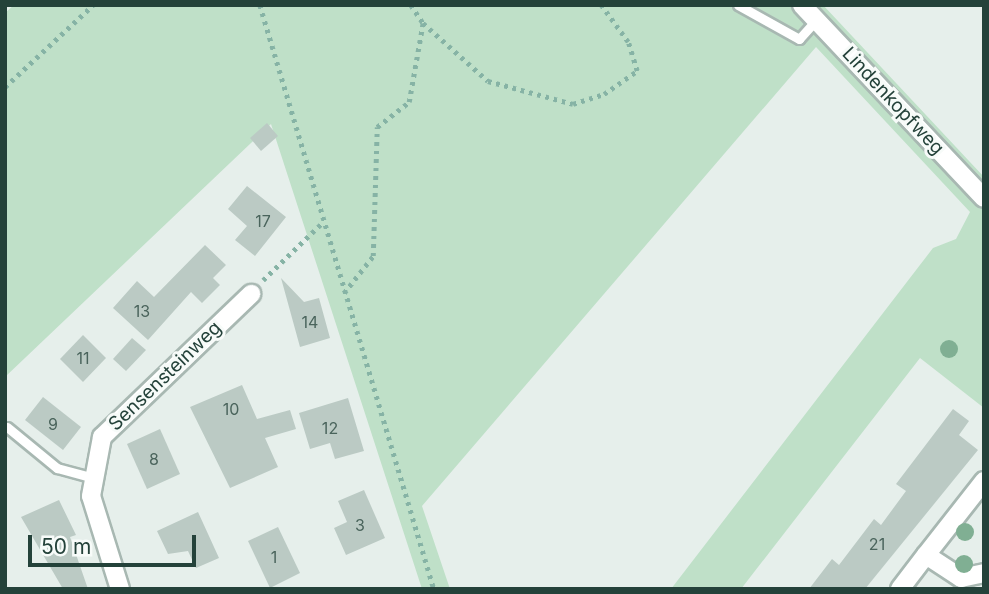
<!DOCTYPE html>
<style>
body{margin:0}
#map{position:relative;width:989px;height:594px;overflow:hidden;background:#e6efeb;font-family:Inter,sans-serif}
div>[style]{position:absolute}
.green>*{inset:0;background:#bfe0c8}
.building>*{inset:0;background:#bbcac4}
.path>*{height:4.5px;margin-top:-2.25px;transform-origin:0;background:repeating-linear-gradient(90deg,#86b3a5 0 3.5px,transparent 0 8.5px)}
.roads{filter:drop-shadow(2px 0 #a8b8b2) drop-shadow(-2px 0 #a8b8b2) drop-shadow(0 2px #a8b8b2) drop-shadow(0 -2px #a8b8b2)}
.lane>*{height:9px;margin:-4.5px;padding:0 4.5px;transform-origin:4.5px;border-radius:4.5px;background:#fff}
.street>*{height:18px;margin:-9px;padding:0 9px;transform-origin:9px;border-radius:9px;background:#fff}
.trees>*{width:18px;height:18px;margin:-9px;border-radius:50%;background:#80af93}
span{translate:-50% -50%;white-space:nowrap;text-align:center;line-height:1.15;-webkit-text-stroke:6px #f7fbf9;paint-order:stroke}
.number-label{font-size:16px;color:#4a645c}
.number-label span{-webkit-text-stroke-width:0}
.street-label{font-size:19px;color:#24423a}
.frame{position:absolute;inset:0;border:7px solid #24423a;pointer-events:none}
.scale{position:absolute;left:28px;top:535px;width:168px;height:32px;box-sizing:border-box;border:4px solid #24423a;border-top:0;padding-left:9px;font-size:21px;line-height:24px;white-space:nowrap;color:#24423a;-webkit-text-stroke:5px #f7fbf9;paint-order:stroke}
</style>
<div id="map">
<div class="green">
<div style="clip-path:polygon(14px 5px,823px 5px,984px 177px,984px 408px,920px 358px,741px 589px,671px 589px,933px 248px,956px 239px,970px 212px,816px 47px,422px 506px,450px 589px,422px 589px,271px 124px,5px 377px,5px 13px)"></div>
</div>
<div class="building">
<div style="clip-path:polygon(267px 123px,278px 136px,261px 151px,250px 138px)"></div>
<div style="clip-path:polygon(247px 186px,286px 217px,255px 256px,235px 240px,247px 226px,228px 209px)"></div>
<div style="clip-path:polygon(205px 245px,226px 265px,213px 278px,220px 285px,202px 303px,191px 292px,148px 340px,113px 308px,137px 281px,154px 297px)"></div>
<div style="clip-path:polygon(281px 278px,304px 302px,319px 298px,330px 338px,300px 347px)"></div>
<div style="clip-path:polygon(83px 335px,106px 358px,83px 382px,60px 359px)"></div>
<div style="clip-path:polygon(132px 338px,146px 350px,126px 371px,113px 359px)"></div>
<div style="clip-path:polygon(242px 385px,257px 419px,290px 410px,296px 429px,265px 438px,278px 467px,230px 488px,190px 407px)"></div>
<div style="clip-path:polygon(43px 397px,81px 427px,63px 450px,25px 420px)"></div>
<div style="clip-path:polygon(348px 398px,364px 451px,335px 459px,330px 443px,310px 449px,299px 413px)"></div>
<div style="clip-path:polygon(953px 409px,969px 421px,959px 435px,978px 450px,956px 477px,865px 589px,809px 589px,832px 559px,839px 565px,874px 519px,881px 525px,906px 491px,896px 484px)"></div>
<div style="clip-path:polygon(160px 429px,180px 474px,147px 489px,127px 444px)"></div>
<div style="clip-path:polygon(364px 490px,385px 538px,346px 555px,334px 528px,347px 522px,338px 501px)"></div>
<div style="clip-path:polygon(59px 500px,76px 535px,70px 537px,88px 589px,63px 589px,21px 517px)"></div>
<div style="clip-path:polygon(198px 512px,219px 558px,196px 568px,188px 551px,168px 554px,157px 531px)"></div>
<div style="clip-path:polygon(278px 527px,300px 573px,270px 588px,248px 541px)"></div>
</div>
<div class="path">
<div style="left:260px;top:5px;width:609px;rotate:73.41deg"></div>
<div style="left:411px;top:5px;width:22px;rotate:56deg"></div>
<div style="left:5px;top:87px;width:120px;rotate:-43deg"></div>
<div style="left:263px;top:280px;width:83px;rotate:-44deg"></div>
<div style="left:344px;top:293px;width:47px;rotate:-51.9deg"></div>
<div style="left:373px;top:256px;width:129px;rotate:-88.2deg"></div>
<div style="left:377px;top:127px;width:41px;rotate:-38deg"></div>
<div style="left:409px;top:102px;width:80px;rotate:-80deg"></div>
<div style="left:423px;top:23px;width:87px;rotate:41.7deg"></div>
<div style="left:488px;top:81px;width:88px;rotate:15.1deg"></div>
<div style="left:573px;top:104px;width:33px;rotate:-18deg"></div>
<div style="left:604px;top:94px;width:40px;rotate:-34.9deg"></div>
<div style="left:637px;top:71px;width:30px;rotate:-107deg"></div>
<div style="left:628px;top:42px;width:46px;rotate:-126.1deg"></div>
</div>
<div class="roads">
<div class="lane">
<div style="left:738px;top:5px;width:70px;rotate:29.1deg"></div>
<div style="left:799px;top:39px;width:25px;rotate:-48deg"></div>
<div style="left:7px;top:427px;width:65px;rotate:39.4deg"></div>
<div style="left:57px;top:468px;width:35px;rotate:15deg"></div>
</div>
<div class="street">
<div style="left:802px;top:5px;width:265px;rotate:46.7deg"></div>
<div style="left:926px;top:555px;width:94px;rotate:-51.9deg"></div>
<div style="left:120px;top:589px;width:97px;rotate:-107.3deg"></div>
<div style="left:91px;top:496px;width:60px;rotate:-79.4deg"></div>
<div style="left:102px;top:437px;width:207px;rotate:-43.8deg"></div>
<div style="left:900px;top:589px;width:43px;rotate:-52.6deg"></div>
<div style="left:926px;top:555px;width:42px;rotate:33.3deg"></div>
<div style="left:961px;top:578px;width:24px;rotate:-12deg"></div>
</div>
</div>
<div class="trees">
<div style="left:949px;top:349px"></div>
<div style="left:965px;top:532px"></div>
<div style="left:964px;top:564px"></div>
</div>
<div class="number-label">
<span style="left:263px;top:221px">17</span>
<span style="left:142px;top:311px">13</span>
<span style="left:310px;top:322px">14</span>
<span style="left:83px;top:358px">11</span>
<span style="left:231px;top:409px">10</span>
<span style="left:53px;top:424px">9</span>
<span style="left:330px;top:428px">12</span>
<span style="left:154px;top:459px">8</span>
<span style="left:360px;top:525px">3</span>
<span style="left:877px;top:544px">21</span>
<span style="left:274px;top:557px">1</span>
</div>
<div class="street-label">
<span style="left:893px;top:101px;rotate:47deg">Lindenkopfweg</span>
<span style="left:165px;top:376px;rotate:-44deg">Sensensteinweg</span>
</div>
<div class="frame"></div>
<div class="scale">50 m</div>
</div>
